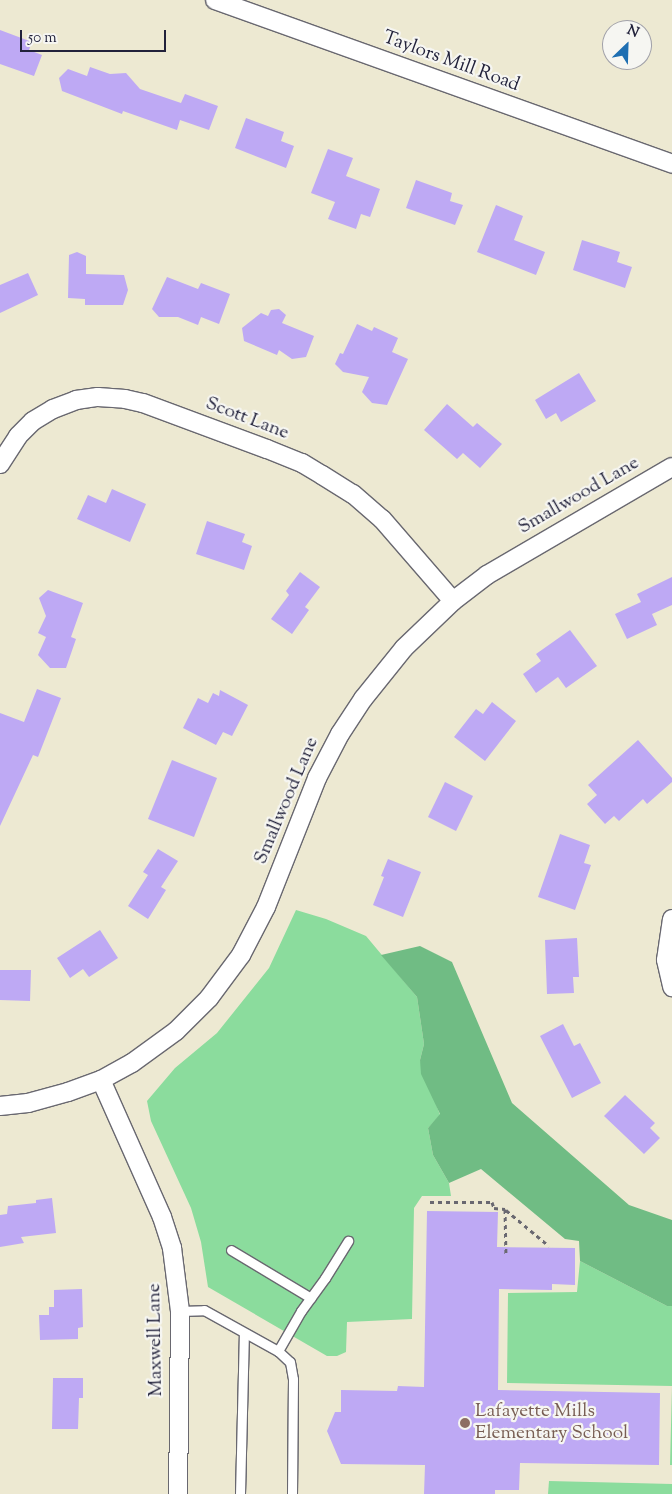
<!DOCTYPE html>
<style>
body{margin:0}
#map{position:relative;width:672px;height:1494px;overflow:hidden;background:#ede9d2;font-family:"Sorts Mill Goudy",serif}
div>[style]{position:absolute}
.green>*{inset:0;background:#8bdc9d}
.forest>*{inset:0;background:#70bc84}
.building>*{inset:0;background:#bea9f4}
.path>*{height:3px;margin-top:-1.5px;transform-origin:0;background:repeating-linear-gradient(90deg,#696870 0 4px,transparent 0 8px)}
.roads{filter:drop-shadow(1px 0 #696870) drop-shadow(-1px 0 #696870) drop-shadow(0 1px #696870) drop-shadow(0 -1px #696870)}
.lane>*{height:9px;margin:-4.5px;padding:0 4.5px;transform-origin:4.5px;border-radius:4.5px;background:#fff}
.street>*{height:18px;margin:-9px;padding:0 9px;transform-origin:9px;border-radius:9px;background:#fff}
.dots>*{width:14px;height:14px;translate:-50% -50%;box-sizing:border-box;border:2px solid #f6f6f2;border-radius:50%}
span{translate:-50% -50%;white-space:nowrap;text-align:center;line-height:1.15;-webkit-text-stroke:4.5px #f6f6f2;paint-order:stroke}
.street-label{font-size:19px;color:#22223b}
.education-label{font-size:19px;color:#785e54}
.left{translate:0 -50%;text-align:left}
.north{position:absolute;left:602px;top:20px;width:50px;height:50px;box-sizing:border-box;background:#f6f6f2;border:1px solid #a1a1a9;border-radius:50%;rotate:24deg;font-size:14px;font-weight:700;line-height:20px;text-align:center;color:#22223b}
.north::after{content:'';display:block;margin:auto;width:18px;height:22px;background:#1f6fb2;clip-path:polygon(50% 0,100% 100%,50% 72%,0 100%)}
.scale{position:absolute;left:20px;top:30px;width:146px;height:22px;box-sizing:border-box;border:2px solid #22223b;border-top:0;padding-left:6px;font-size:15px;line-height:18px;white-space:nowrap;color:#22223b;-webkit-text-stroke:4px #f6f6f2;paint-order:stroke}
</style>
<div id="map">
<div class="green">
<div style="clip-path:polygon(296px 910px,326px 919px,366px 936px,417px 997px,424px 1044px,420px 1060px,440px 1115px,428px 1128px,433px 1155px,449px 1183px,451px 1196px,422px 1196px,414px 1208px,412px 1319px,347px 1322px,346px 1352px,337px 1356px,327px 1356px,208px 1287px,201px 1242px,191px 1208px,151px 1121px,147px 1101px,175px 1068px,217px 1033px,269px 968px)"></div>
<div style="clip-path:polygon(580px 1261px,667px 1306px,672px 1306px,672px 1465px,670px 1465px,672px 1386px,507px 1383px,508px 1293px,577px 1292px)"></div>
<div style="clip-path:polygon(549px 1481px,672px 1484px,672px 1494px,548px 1494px)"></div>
</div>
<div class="forest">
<div style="clip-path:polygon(420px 946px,452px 962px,512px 1103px,629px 1205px,672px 1220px,672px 1306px,667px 1306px,580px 1261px,579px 1241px,565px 1239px,481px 1169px,449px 1183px,433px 1155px,428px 1128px,440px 1114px,421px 1074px,420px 1060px,424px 1044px,417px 997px,381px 955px)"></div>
</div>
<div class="building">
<div style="clip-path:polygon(0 30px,32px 42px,29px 50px,42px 55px,34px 76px,0 64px)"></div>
<div style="clip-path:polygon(90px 67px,110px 74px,126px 73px,140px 89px,181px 103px,185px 94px,218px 106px,209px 130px,180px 120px,177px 130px,123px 111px,122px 114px,62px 91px,59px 78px,68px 69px,87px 76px)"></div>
<div style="clip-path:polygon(246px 118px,284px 132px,281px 141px,294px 146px,286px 168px,235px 148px)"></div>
<div style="clip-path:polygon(328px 149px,353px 158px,346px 176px,380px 189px,370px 217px,361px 214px,356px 229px,328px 219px,335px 202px,311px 193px)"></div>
<div style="clip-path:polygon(416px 180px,452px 193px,450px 201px,463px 205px,455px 225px,406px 208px)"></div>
<div style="clip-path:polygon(496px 205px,523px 216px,514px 240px,545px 252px,536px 275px,477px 252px)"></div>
<div style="clip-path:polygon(582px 240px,620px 252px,617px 262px,632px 267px,625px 288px,573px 270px)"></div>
<div style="clip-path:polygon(77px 252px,86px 256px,86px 274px,124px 275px,128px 290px,123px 305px,85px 305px,85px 299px,68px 298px,69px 255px)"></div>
<div style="clip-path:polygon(28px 273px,38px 295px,0 313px,0 285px)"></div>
<div style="clip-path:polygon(167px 277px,198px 289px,201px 283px,230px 294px,219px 324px,201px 317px,198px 325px,178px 317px,159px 317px,152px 309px)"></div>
<div style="clip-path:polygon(279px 309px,286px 315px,282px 323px,314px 336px,306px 357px,292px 359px,279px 350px,277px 355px,244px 341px,242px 328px,261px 313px,268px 316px,271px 310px)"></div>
<div style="clip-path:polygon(357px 324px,372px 331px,374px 327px,398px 338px,392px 352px,408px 359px,387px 405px,372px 403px,362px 392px,369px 377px,343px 372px,335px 364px,340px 353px,343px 354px)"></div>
<div style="clip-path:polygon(579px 373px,596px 401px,561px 422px,556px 413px,546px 419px,535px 400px)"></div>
<div style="clip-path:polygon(447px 404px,473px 427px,477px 423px,502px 444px,480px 468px,463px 453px,457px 459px,424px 430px)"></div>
<div style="clip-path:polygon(112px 489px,146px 504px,130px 542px,77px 519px,88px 495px,106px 503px)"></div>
<div style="clip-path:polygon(207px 521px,245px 534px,242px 542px,252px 546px,244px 570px,196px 554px)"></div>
<div style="clip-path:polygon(300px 572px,320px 587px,305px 607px,309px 610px,292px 634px,271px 619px,289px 595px,286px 591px)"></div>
<div style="clip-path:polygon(672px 577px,672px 605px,652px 614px,657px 625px,627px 639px,615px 614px,641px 602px,637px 594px)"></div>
<div style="clip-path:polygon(48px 590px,83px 603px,71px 637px,76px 639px,66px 668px,50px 668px,38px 655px,46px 637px,38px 633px,46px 616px,39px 598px)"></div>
<div style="clip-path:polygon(570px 630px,597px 666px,566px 688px,558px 677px,536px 693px,523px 674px,541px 661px,536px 654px)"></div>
<div style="clip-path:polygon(37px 689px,61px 698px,38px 757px,33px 755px,0 826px,0 713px,24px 722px)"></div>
<div style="clip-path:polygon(220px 690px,248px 705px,232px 736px,223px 732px,216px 745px,183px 728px,198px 698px,208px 703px,213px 693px,219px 696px)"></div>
<div style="clip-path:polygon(492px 702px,516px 721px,485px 761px,454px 737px,476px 709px,483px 714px)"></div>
<div style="clip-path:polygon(638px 740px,672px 778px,672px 782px,647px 804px,643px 799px,619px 821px,614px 816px,605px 824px,587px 804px,597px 795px,588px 785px)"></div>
<div style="clip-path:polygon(172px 760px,217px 778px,194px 837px,148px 819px)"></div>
<div style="clip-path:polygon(445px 782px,473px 796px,456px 831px,428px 817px)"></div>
<div style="clip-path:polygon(560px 834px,590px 845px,584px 863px,591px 865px,575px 910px,538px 897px)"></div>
<div style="clip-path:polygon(158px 849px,178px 861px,161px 887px,166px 890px,148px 919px,128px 906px,148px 875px,143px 872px)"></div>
<div style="clip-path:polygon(388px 859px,421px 872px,403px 917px,373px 905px,384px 877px,381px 876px)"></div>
<div style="clip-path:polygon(100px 930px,118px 958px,89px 977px,83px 969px,70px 978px,57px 958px)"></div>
<div style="clip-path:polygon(577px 938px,579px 977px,573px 977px,574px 993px,547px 994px,545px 940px)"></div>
<div style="clip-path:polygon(0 970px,31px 970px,30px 1001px,0 1000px)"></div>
<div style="clip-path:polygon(563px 1024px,574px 1046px,580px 1043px,601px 1083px,572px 1098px,540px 1036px)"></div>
<div style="clip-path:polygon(625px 1095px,655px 1123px,650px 1128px,660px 1138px,644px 1154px,604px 1116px)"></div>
<div style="clip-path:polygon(52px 1198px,56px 1233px,21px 1237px,24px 1243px,0 1247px,0 1215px,7px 1214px,8px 1206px,36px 1203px,36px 1200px)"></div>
<div style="clip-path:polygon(427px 1211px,498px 1212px,497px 1247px,575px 1248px,575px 1285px,552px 1284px,552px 1290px,499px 1289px,498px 1390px,660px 1393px,659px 1465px,520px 1463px,519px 1490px,495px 1490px,495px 1494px,424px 1494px,425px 1465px,341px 1464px,327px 1431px,335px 1412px,341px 1412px,341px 1390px,397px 1391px,398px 1386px,424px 1387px)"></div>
<div style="clip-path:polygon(82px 1289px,83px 1327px,78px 1328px,78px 1339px,40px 1340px,39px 1315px,49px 1315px,49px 1307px,54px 1307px,54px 1290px)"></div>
<div style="clip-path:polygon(53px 1378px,83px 1378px,83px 1398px,79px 1398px,78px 1429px,52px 1429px)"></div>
</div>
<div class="path">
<div style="left:430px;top:1202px;width:62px"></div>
<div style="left:492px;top:1202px;width:6px;rotate:72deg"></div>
<div style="left:494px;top:1208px;width:11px;rotate:5deg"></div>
<div style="left:505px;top:1209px;width:46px;rotate:88.8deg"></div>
<div style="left:506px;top:1210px;width:56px;rotate:39.9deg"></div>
</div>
<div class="roads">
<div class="lane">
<div style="left:231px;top:1250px;width:93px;rotate:31deg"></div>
<div style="left:180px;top:1311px;width:24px;rotate:-2deg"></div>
<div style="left:204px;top:1310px;width:85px;rotate:29deg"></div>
<div style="left:278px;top:1351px;width:16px;rotate:43deg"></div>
<div style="left:290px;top:1362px;width:17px;rotate:80deg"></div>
<div style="left:293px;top:1379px;width:115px;rotate:90.5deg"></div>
<div style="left:278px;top:1351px;width:46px;rotate:-60.1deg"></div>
<div style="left:301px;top:1311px;width:41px;rotate:-54deg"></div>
<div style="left:325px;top:1278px;width:44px;rotate:-58.1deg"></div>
<div style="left:240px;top:1494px;width:160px;rotate:-88.6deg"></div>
</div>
<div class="street">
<div style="left:215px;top:0;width:486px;rotate:19.7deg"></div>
<div style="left:0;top:464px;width:33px;rotate:-57deg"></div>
<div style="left:18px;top:436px;width:21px;rotate:-45deg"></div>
<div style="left:33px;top:421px;width:23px;rotate:-31deg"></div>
<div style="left:53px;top:409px;width:25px;rotate:-21deg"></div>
<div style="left:76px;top:400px;width:22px;rotate:-8deg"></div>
<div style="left:98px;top:397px;width:27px;rotate:4deg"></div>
<div style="left:125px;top:399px;width:18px;rotate:13deg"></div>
<div style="left:143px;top:403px;width:132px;rotate:20.4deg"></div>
<div style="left:267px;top:449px;width:38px;rotate:22deg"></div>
<div style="left:302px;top:463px;width:23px;rotate:31deg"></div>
<div style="left:322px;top:475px;width:36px;rotate:32deg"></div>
<div style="left:353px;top:494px;width:38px;rotate:41deg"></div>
<div style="left:382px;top:519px;width:108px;rotate:49.1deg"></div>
<div style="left:672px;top:919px;width:41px;rotate:98.3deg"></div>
<div style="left:666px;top:960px;width:28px;rotate:77deg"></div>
<div style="left:101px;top:1080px;width:150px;rotate:66deg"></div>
<div style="left:162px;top:1217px;width:33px;rotate:72deg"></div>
<div style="left:172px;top:1248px;width:64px;rotate:82.8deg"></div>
<div style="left:180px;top:1311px;width:183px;rotate:90.6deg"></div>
<div style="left:0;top:1106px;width:28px;rotate:-6deg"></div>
<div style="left:28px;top:1103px;width:41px;rotate:-15.4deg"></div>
<div style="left:68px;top:1092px;width:35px;rotate:-20deg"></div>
<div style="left:101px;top:1080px;width:35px;rotate:-29deg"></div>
<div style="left:132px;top:1063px;width:54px;rotate:-36deg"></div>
<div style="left:176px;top:1031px;width:47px;rotate:-45deg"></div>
<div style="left:209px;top:998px;width:54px;rotate:-53.3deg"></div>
<div style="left:241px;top:955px;width:54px;rotate:-62.5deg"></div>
<div style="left:266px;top:907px;width:139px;rotate:-68.4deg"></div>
<div style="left:317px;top:778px;width:50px;rotate:-62.4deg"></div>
<div style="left:340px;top:734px;width:42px;rotate:-56.7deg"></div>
<div style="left:363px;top:699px;width:65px;rotate:-51.2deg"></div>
<div style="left:404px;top:648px;width:68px;rotate:-43.8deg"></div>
<div style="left:453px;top:601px;width:43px;rotate:-37.4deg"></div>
<div style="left:487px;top:575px;width:214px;rotate:-30.3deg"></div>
</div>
</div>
<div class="dots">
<div style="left:465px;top:1423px;background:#8d6e63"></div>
</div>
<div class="street-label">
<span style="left:451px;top:62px;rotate:20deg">Taylors Mill Road</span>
<span style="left:247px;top:419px;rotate:21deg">Scott Lane</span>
<span style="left:579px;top:496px;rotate:-30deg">Smallwood Lane</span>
<span style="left:287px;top:801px;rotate:-67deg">Smallwood Lane</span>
<span style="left:156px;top:1340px;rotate:-91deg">Maxwell Lane</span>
</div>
<div class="education-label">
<span class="left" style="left:475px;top:1423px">Lafayette Mills<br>Elementary School</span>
</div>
<div class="north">N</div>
<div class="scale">50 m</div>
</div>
